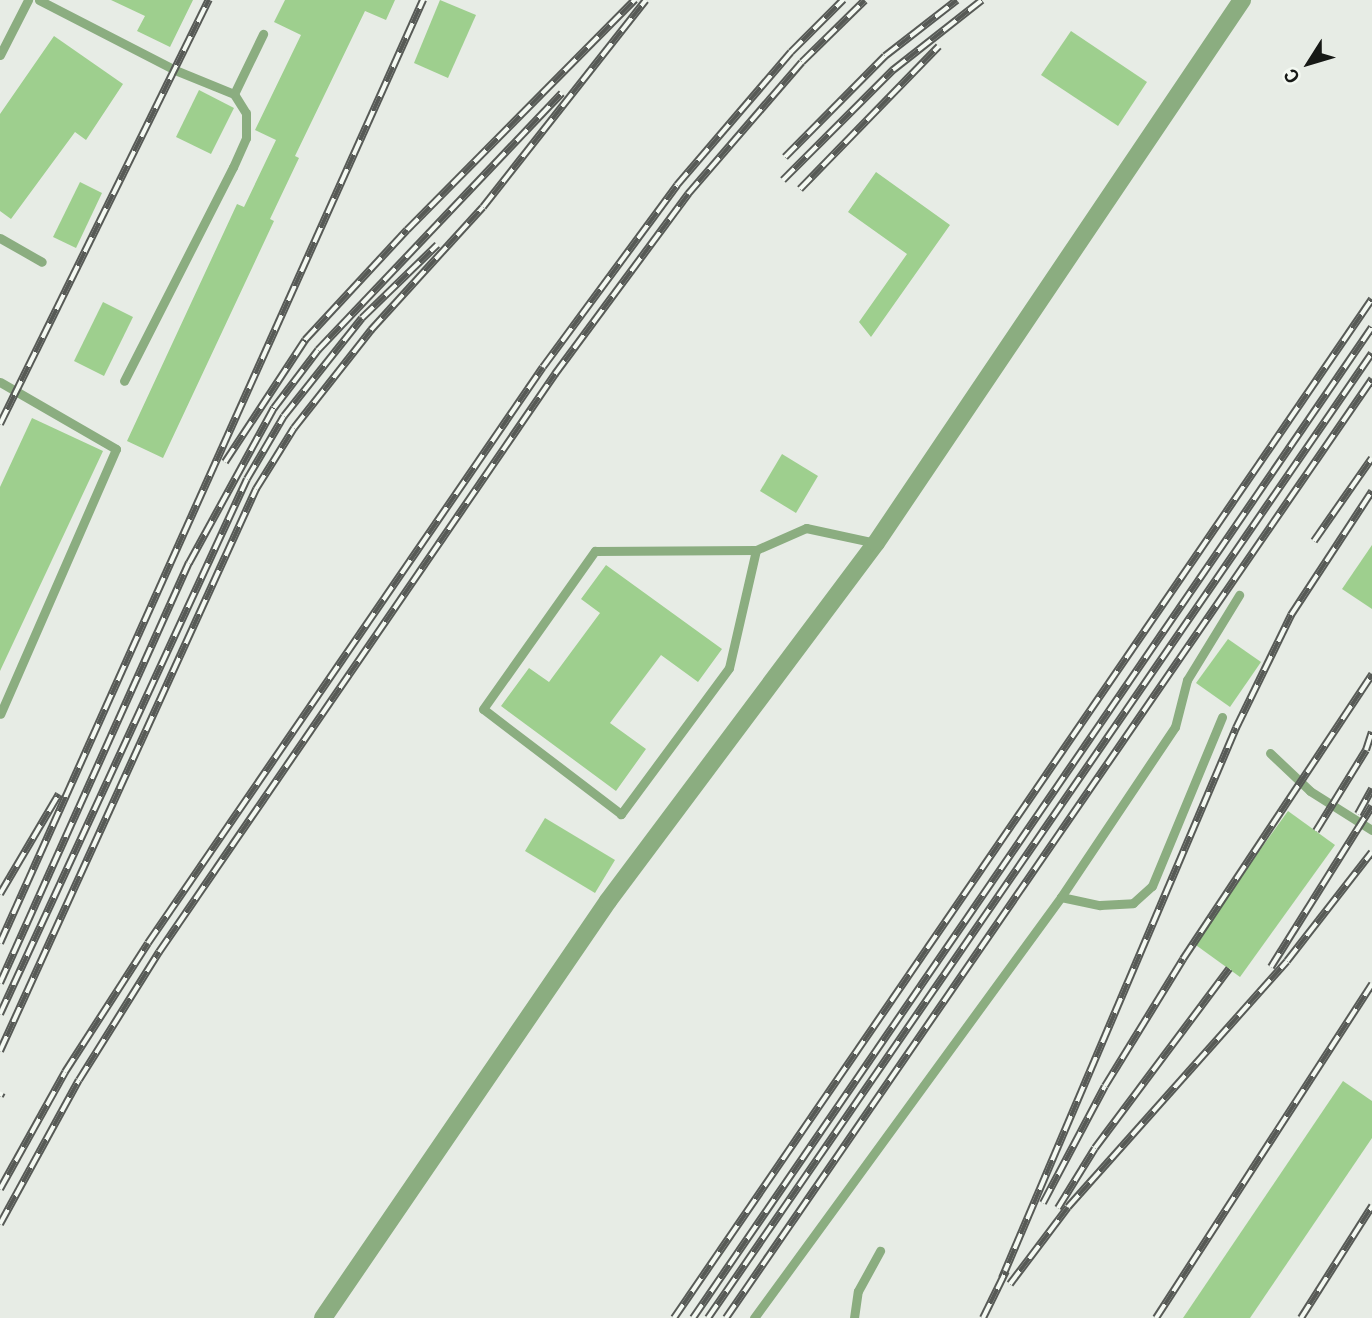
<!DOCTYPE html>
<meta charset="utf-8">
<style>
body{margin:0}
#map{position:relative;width:1372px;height:1318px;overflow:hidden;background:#e7ece5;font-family:Roboto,sans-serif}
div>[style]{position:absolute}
.building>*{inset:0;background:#9ecf8e}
.service>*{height:9px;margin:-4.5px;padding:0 4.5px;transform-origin:4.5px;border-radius:4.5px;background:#8bad80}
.minor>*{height:18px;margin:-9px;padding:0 9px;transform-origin:9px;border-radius:9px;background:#8bad80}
.rail>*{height:8px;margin-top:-4px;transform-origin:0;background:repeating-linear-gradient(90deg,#f4f9f2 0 16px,#575a56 0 32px);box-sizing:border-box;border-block:2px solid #575a56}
span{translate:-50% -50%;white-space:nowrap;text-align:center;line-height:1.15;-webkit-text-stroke:7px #f4f9f2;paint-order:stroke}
.north{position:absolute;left:1274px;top:28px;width:70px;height:70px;-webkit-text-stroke:5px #f4f9f2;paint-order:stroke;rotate:233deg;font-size:19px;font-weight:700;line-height:28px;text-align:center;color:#171916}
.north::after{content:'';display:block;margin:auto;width:24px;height:32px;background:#171916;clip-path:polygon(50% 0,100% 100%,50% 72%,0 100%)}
</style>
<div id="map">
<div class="building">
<div style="clip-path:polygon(111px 0,193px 0,170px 47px,137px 31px,145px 16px)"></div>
<div style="clip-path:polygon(285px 0,395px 0,386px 20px,365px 11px,295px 156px,299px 158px,270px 219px,274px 221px,163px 458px,127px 441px,237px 204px,244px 207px,276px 140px,255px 130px,301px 35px,274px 22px)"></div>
<div style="clip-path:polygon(440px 0,476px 15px,448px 78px,414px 63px)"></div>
<div style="clip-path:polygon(1071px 31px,1147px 82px,1118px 126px,1041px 75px)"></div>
<div style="clip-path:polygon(54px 36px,123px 84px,86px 140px,75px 132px,11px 219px,0 211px,0 114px)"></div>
<div style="clip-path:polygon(199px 90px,234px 108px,211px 154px,176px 137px)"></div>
<div style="clip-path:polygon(876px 172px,950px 225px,871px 337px,859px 322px,907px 254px,848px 212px)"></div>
<div style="clip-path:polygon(80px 182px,102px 193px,76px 248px,53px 237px)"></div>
<div style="clip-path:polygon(103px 302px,133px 317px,104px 376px,74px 361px)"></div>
<div style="clip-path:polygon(32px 418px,103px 451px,0 671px,0 487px)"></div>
<div style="clip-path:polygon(782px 454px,818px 476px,796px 513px,760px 491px)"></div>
<div style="clip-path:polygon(1372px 545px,1372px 609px,1342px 589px)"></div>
<div style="clip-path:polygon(606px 565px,722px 649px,698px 682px,661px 655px,610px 723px,646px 749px,616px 791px,501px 706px,529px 668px,549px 682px,600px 613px,581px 599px)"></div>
<div style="clip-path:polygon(1228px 639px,1261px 662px,1230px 707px,1196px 683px)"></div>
<div style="clip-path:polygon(1288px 811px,1335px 845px,1240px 977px,1193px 943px)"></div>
<div style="clip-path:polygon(545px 818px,615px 860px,595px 893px,525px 851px)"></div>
<div style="clip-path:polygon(1343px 1081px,1372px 1101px,1372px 1138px,1250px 1318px,1183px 1318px)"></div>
</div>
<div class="service">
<div style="left:39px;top:0;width:153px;rotate:27.2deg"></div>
<div style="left:175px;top:70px;width:64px;rotate:22.1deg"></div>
<div style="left:234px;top:94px;width:22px;rotate:58deg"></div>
<div style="left:246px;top:113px;width:25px;rotate:90deg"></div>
<div style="left:246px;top:138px;width:32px;rotate:114deg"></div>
<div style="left:233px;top:167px;width:240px;rotate:117deg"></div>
<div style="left:0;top:55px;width:62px;rotate:-63deg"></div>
<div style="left:234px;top:94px;width:67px;rotate:-64.2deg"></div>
<div style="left:0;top:238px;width:48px;rotate:29.7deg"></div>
<div style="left:0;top:382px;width:134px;rotate:30deg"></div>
<div style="left:116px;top:449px;width:289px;rotate:113.6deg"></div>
<div style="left:756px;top:550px;width:121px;rotate:102.9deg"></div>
<div style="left:729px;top:668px;width:182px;rotate:126.5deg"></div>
<div style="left:621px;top:814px;width:173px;rotate:-142.7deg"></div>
<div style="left:483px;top:709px;width:194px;rotate:-54.7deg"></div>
<div style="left:595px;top:551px;width:161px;rotate:-0.4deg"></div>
<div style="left:756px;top:550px;width:55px;rotate:-23.7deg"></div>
<div style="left:806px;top:528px;width:72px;rotate:12.1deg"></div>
<div style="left:1270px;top:753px;width:55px;rotate:43.5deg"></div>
<div style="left:1310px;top:791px;width:73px;rotate:32.2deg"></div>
<div style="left:1061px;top:897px;width:40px;rotate:12deg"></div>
<div style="left:1100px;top:905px;width:33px;rotate:-3deg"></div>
<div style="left:1133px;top:903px;width:25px;rotate:-42deg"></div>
<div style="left:1152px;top:886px;width:183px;rotate:-67.5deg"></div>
<div style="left:754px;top:1318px;width:521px;rotate:-53.9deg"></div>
<div style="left:1061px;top:897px;width:205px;rotate:-56.2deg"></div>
<div style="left:1175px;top:727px;width:49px;rotate:-75.7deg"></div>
<div style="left:1187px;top:680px;width:100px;rotate:-58.5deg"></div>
<div style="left:854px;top:1318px;width:27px;rotate:-82deg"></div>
<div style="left:858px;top:1291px;width:46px;rotate:-61.2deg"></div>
</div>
<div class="minor">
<div style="left:323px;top:1318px;width:505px;rotate:-55.65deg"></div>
<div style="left:608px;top:901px;width:447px;rotate:-53.2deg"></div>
<div style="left:876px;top:543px;width:655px;rotate:-56.02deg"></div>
</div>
<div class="rail">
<div style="left:785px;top:157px;width:142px;rotate:-45.3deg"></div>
<div style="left:885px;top:56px;width:91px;rotate:-37.9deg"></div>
<div style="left:783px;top:180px;width:156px;rotate:-45deg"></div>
<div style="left:893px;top:70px;width:113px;rotate:-38.2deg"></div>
<div style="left:800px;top:189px;width:199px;rotate:-45.8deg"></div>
<div style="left:0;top:424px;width:473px;rotate:-63.8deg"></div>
<div style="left:225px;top:462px;width:146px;rotate:-56.7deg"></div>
<div style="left:305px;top:340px;width:150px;rotate:-47.2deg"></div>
<div style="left:407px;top:230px;width:324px;rotate:-45.3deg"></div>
<div style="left:1314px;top:541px;width:101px;rotate:-55.1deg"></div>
<div style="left:1358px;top:814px;width:29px;rotate:-61deg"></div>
<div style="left:1316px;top:831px;width:95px;rotate:-58.3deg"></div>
<div style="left:1366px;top:750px;width:19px;rotate:-72deg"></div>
<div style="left:0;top:894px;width:116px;rotate:-59.5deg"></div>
<div style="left:0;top:943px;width:1034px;rotate:-65.84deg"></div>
<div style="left:1271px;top:967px;width:190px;rotate:-57.9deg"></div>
<div style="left:0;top:983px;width:461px;rotate:-65.8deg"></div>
<div style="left:189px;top:563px;width:177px;rotate:-61.3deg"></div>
<div style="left:274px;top:408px;width:73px;rotate:-52.8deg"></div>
<div style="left:318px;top:350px;width:354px;rotate:-46.5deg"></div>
<div style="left:0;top:1014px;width:589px;rotate:-65.22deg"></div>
<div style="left:247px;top:479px;width:73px;rotate:-59.6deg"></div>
<div style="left:284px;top:416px;width:125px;rotate:-51.5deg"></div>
<div style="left:362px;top:318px;width:105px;rotate:-44.2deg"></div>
<div style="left:0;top:1051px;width:618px;rotate:-65.51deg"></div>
<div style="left:256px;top:489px;width:72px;rotate:-58.1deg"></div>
<div style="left:294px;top:428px;width:125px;rotate:-51.8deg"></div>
<div style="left:371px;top:330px;width:166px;rotate:-47.7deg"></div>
<div style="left:483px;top:207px;width:263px;rotate:-51.8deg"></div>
<div style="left:0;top:1096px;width:4px;rotate:-63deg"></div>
<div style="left:0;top:1189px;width:134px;rotate:-60.9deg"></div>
<div style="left:65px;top:1072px;width:153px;rotate:-57.2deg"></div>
<div style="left:148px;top:943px;width:698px;rotate:-55.56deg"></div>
<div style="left:543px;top:367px;width:226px;rotate:-53.6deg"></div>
<div style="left:677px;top:185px;width:175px;rotate:-49.4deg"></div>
<div style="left:791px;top:52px;width:74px;rotate:-45deg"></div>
<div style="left:1043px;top:1203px;width:132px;rotate:-62.1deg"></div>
<div style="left:1105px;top:1086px;width:149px;rotate:-58.4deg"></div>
<div style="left:1183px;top:959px;width:342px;rotate:-56.4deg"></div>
<div style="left:1058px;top:1208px;width:70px;rotate:-58.3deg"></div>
<div style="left:1095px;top:1148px;width:224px;rotate:-53.2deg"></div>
<div style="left:0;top:1224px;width:164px;rotate:-61.3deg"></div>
<div style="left:79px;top:1080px;width:151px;rotate:-58deg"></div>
<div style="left:159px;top:952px;width:701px;rotate:-55.58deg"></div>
<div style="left:555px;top:374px;width:224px;rotate:-53.5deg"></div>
<div style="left:688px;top:194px;width:174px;rotate:-49.2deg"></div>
<div style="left:802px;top:62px;width:88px;rotate:-44.5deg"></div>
<div style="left:1002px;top:1278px;width:598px;rotate:-66.95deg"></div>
<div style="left:1236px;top:728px;width:126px;rotate:-64deg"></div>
<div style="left:1291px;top:615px;width:148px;rotate:-56.8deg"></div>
<div style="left:1010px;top:1284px;width:96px;rotate:-53deg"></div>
<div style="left:1068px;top:1207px;width:329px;rotate:-48.3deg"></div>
<div style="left:1287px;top:961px;width:138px;rotate:-52.1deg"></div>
<div style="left:674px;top:1318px;width:1235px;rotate:-55.59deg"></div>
<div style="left:693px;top:1318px;width:1201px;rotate:-55.58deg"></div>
<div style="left:708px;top:1318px;width:1171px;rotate:-55.47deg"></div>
<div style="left:726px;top:1318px;width:1140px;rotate:-55.47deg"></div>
<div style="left:983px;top:1318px;width:52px;rotate:-63.9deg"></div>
<div style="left:1156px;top:1318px;width:398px;rotate:-57.1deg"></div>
<div style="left:1301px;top:1318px;width:133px;rotate:-57.6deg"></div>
</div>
<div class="north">С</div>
</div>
